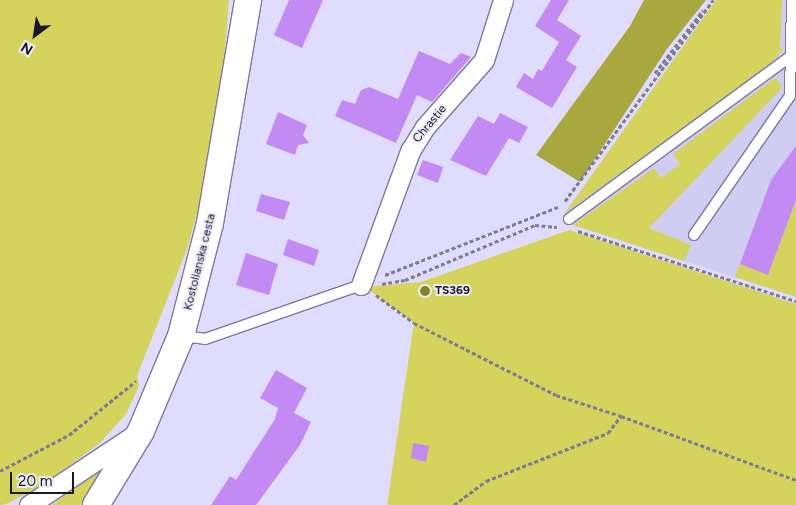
<!DOCTYPE html>
<style>
body{margin:0}
#map{position:relative;width:796px;height:505px;overflow:hidden;background:#dfdcfd;font-family:Figtree,sans-serif}
div>[style]{position:absolute}
.built>*{inset:0;background:#d0cdf2}
.green>*{inset:0;background:#d4d35b}
.forest>*{inset:0;background:#a9a83f}
.building>*{inset:0;background:#c48af3}
.path>*{height:3px;margin-top:-1.5px;transform-origin:0;background:repeating-linear-gradient(90deg,#7d7b95 0 4px,transparent 0 6.5px)}
.roads{filter:drop-shadow(1px 0 #7c77a8) drop-shadow(-1px 0 #7c77a8) drop-shadow(0 1px #7c77a8) drop-shadow(0 -1px #7c77a8)}
.lane>*{height:10px;margin:-5px;padding:0 5px;transform-origin:5px;border-radius:5px;background:#fff}
.street>*{height:19px;margin:-9.5px;padding:0 9.5px;transform-origin:9.5px;border-radius:9.5px;background:#fff}
.secondary>*{height:26px;margin:-13px;padding:0 13px;transform-origin:13px;border-radius:13px;background:#fff}
.dots>*{width:14px;height:14px;translate:-50% -50%;box-sizing:border-box;border:2px solid #edecf7;border-radius:50%}
span{translate:-50% -50%;white-space:nowrap;text-align:center;line-height:1.15;-webkit-text-stroke:4px #edecf7;paint-order:stroke}
.street-label{font-size:12px;color:#19172a}
.poi-label{font-size:12px;color:#19172a;font-weight:700}
.left{translate:0 -50%;text-align:left}
.north{position:absolute;left:10px;top:10px;width:50px;height:50px;-webkit-text-stroke:4px #edecf7;paint-order:stroke;rotate:211deg;font-size:14px;font-weight:700;line-height:20px;text-align:center;color:#19172a}
.north::after{content:'';display:block;margin:auto;width:18px;height:22px;background:#19172a;clip-path:polygon(50% 0,100% 100%,50% 72%,0 100%)}
.scale{position:absolute;left:10px;top:472px;width:64px;height:22px;box-sizing:border-box;border:2px solid #19172a;border-top:0;padding-left:6px;font-size:15px;line-height:18px;white-space:nowrap;color:#19172a;-webkit-text-stroke:4px #edecf7;paint-order:stroke}
</style>
<div id="map">
<div class="built">
<div style="clip-path:polygon(716px 0,796px 0,796px 297px,573px 225px,565px 213px)"></div>
</div>
<div class="green">
<div style="clip-path:polygon(0 0,229px 0,223px 78px,199px 206px,187px 249px,137px 376px,139px 386px,126px 414px,100px 443px,43px 485px,4px 505px,0 505px)"></div>
<div style="clip-path:polygon(716px 0,782px 0,780px 48px,784px 49px,764px 70px,565px 213px)"></div>
<div style="clip-path:polygon(775px 78px,781px 84px,781px 89px,649px 228px,691px 245px,684px 261px,573px 225px,654px 168px,661px 178px,680px 164px,673px 154px)"></div>
<div style="clip-path:polygon(796px 200px,796px 297px,735px 277px,740px 264px,768px 275px)"></div>
<div style="clip-path:polygon(569px 230px,796px 304px,796px 505px,387px 505px,414px 323px,365px 287px,421px 282px)"></div>
<div style="clip-path:polygon(101px 468px,105px 472px,81px 505px,52px 505px)"></div>
</div>
<div class="forest">
<div style="clip-path:polygon(644px 0,706px 0,667px 49px,580px 182px,536px 155px,630px 26px)"></div>
</div>
<div class="building">
<div style="clip-path:polygon(289px 0,323px 0,302px 48px,274px 35px)"></div>
<div style="clip-path:polygon(551px 0,569px 0,557px 20px,581px 36px,566px 60px,577px 67px,552px 108px,516px 87px,524px 73px,533px 79px,538px 69px,542px 71px,559px 42px,535px 26px)"></div>
<div style="clip-path:polygon(419px 51px,450px 64px,461px 53px,471px 57px,432px 102px,417px 95px,396px 143px,335px 116px,342px 100px,355px 104px,361px 90px,369px 87px,398px 99px)"></div>
<div style="clip-path:polygon(278px 112px,307px 125px,303px 135px,309px 143px,298px 145px,295px 155px,266px 144px)"></div>
<div style="clip-path:polygon(500px 113px,528px 127px,519px 143px,509px 138px,486px 176px,450px 160px,478px 116px,494px 124px)"></div>
<div style="clip-path:polygon(796px 146px,796px 200px,768px 275px,740px 264px,771px 180px)"></div>
<div style="clip-path:polygon(423px 160px,443px 167px,438px 183px,417px 175px)"></div>
<div style="clip-path:polygon(261px 194px,290px 202px,284px 220px,256px 211px)"></div>
<div style="clip-path:polygon(288px 239px,319px 250px,314px 266px,283px 255px)"></div>
<div style="clip-path:polygon(246px 253px,278px 264px,269px 295px,236px 285px)"></div>
<div style="clip-path:polygon(276px 370px,307px 388px,294px 413px,311px 422px,300px 445px,256px 505px,211px 505px,230px 476px,236px 480px,275px 419px,278px 408px,260px 398px)"></div>
<div style="clip-path:polygon(413px 443px,429px 446px,426px 462px,411px 458px)"></div>
</div>
<div class="path">
<div style="left:655px;top:73px;width:79px;rotate:-52.7deg"></div>
<div style="left:565px;top:201px;width:250px;rotate:-53.6deg"></div>
<div style="left:578px;top:231px;width:229px;rotate:17.8deg"></div>
<div style="left:385px;top:275px;width:186px;rotate:-21.5deg"></div>
<div style="left:382px;top:284px;width:23px;rotate:-10deg"></div>
<div style="left:405px;top:280px;width:141px;rotate:-22.9deg"></div>
<div style="left:535px;top:225px;width:22px;rotate:5deg"></div>
<div style="left:376px;top:295px;width:47px;rotate:36.4deg"></div>
<div style="left:414px;top:323px;width:159px;rotate:26.9deg"></div>
<div style="left:556px;top:395px;width:68px;rotate:17.9deg"></div>
<div style="left:0;top:471px;width:78px;rotate:-27.6deg"></div>
<div style="left:69px;top:435px;width:86px;rotate:-38.9deg"></div>
<div style="left:454px;top:505px;width:40px;rotate:-37deg"></div>
<div style="left:486px;top:481px;width:131px;rotate:-21.5deg"></div>
<div style="left:608px;top:433px;width:21px;rotate:-53deg"></div>
<div style="left:621px;top:416px;width:186px;rotate:20.1deg"></div>
</div>
<div class="roads">
<div class="lane">
<div style="left:569px;top:219px;width:275px;rotate:-36.3deg"></div>
<div style="left:694px;top:235px;width:169px;rotate:-55.4deg"></div>
<div style="left:790px;top:96px;width:96px;rotate:-88.8deg"></div>
<div style="left:182px;top:336px;width:23px;rotate:7deg"></div>
<div style="left:205px;top:339px;width:165px;rotate:-19.1deg"></div>
</div>
<div class="street">
<div style="left:361px;top:285px;width:143px;rotate:-69.9deg"></div>
<div style="left:410px;top:151px;width:28px;rotate:-58deg"></div>
<div style="left:425px;top:127px;width:89px;rotate:-48.6deg"></div>
<div style="left:484px;top:60px;width:63px;rotate:-72.4deg"></div>
<div style="left:29px;top:505px;width:128px;rotate:-33.6deg"></div>
</div>
<div class="secondary">
<div style="left:96px;top:505px;width:87px;rotate:-58.7deg"></div>
<div style="left:141px;top:431px;width:103px;rotate:-67.2deg"></div>
<div style="left:181px;top:336px;width:117px;rotate:-75.6deg"></div>
<div style="left:210px;top:223px;width:226px;rotate:-80.3deg"></div>
</div>
</div>
<div class="dots">
<div style="left:425px;top:291px;background:#84832c"></div>
</div>
<div class="street-label">
<span style="left:430px;top:124px;rotate:-50deg">Chrastie</span>
<span style="left:200px;top:262px;rotate:-76deg">Kostolianska cesta</span>
</div>
<div class="poi-label">
<span class="left" style="left:435px;top:291px">TS369</span>
</div>
<div class="north">N</div>
<div class="scale">20 m</div>
</div>
